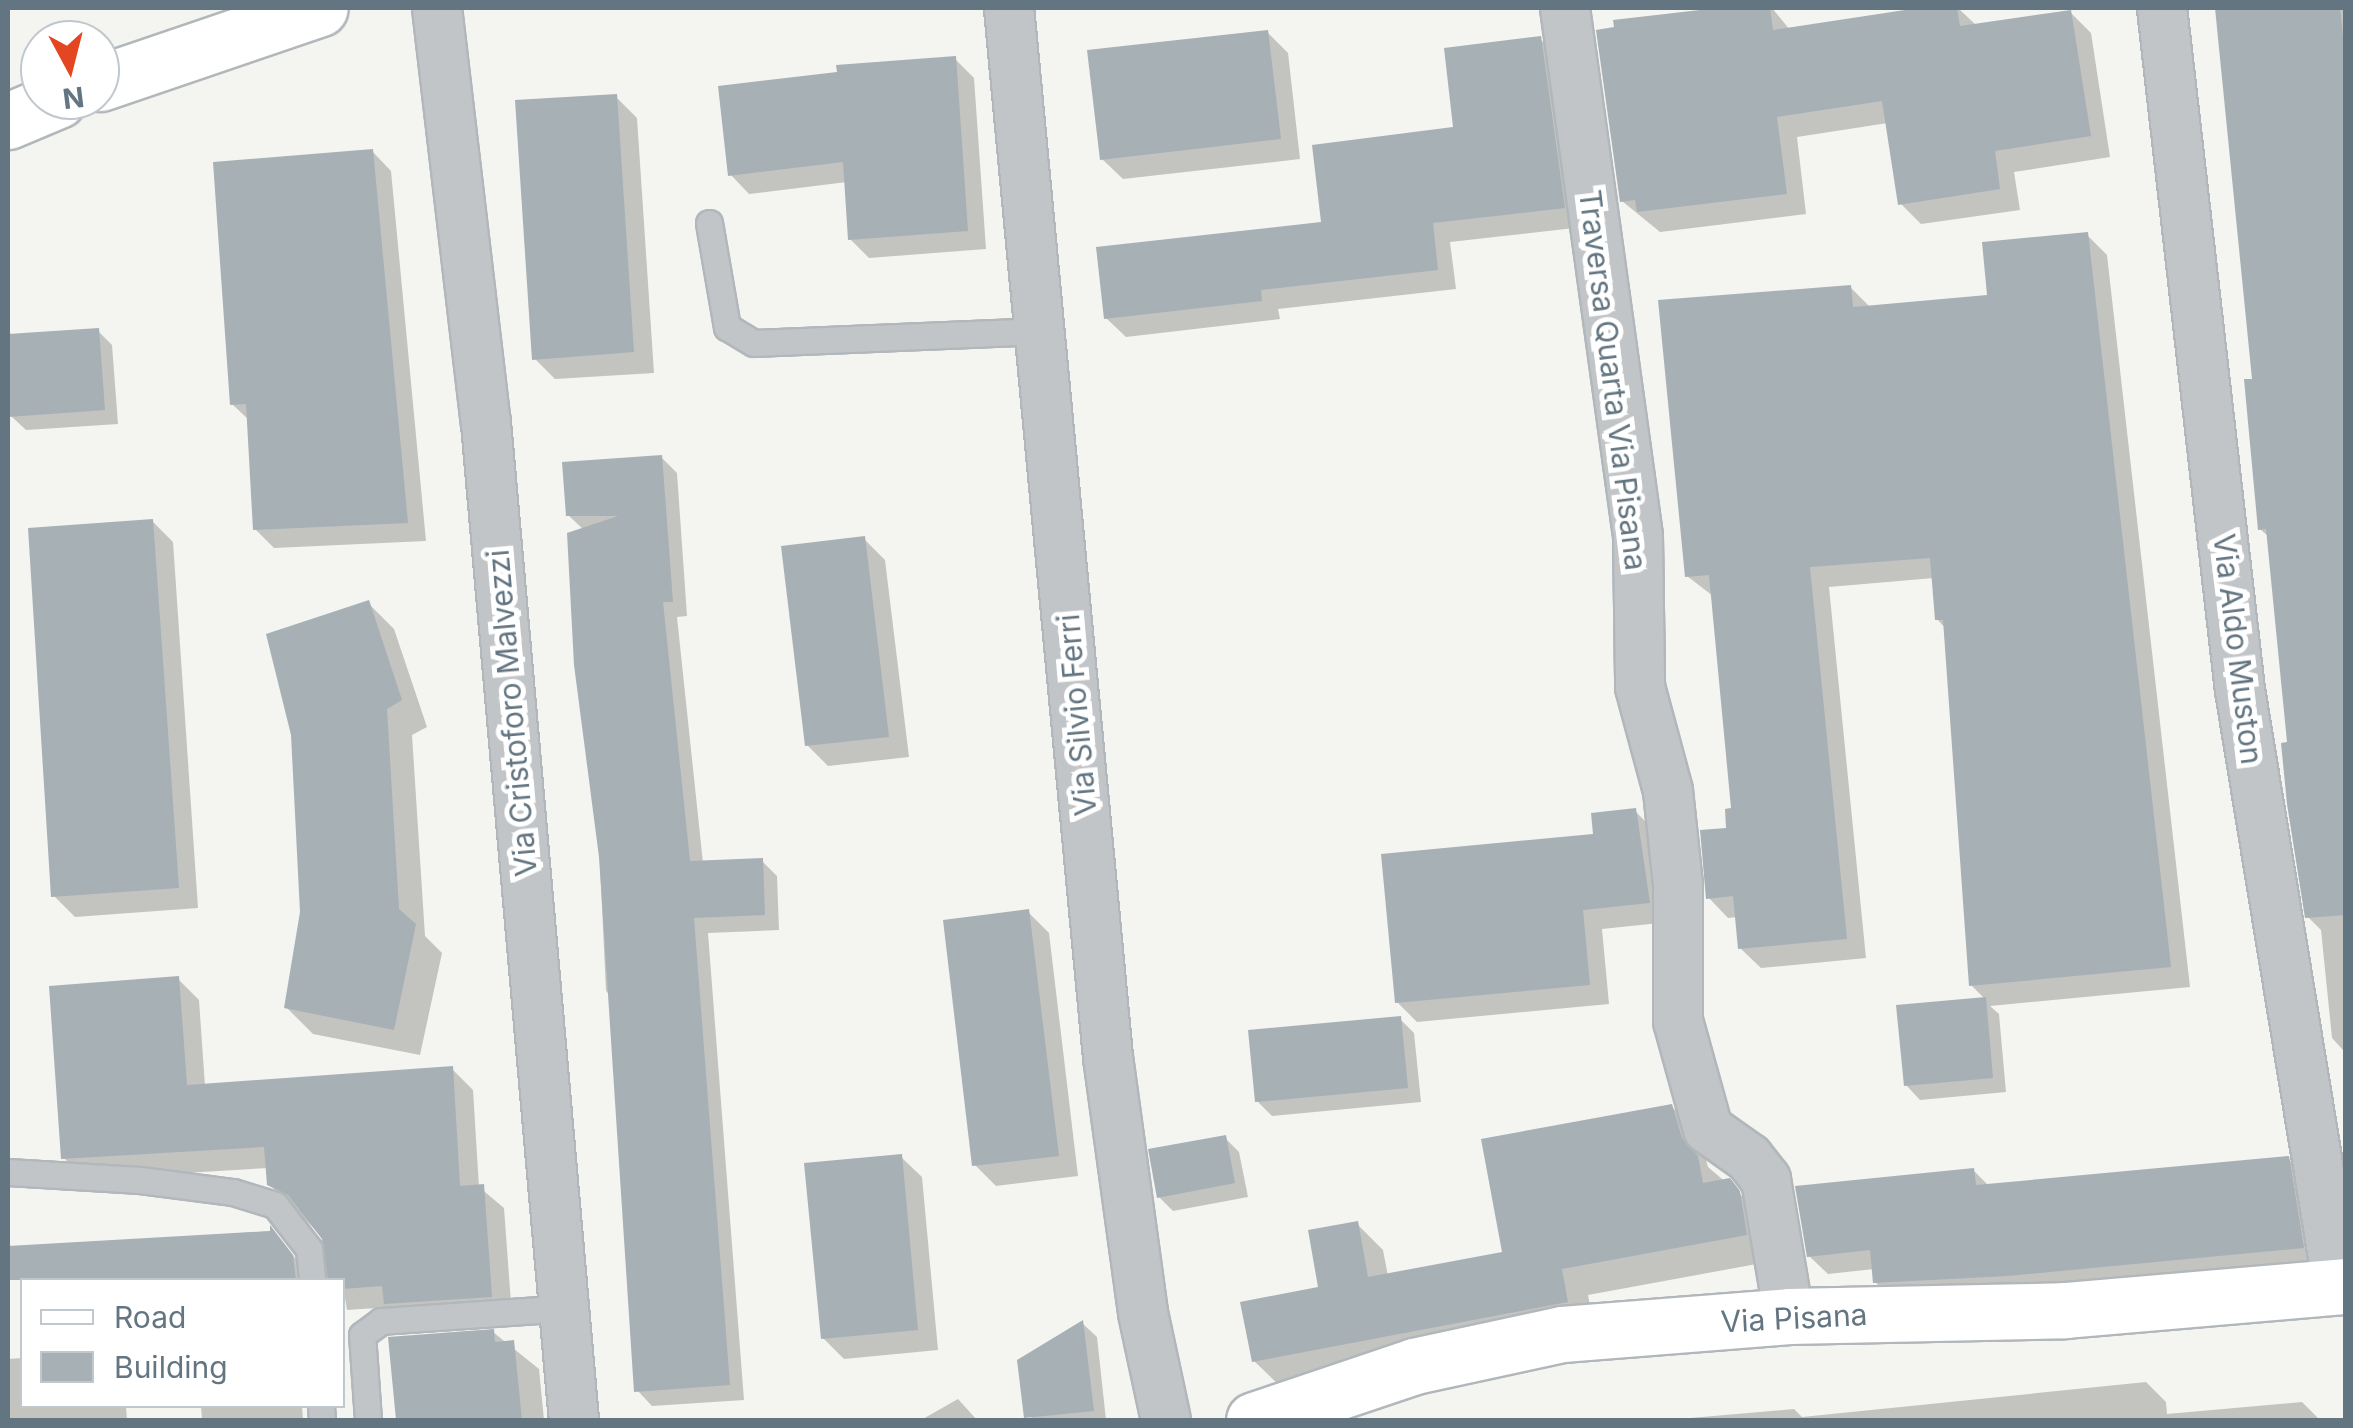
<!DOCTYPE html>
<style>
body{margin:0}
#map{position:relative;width:2353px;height:1428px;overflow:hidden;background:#f4f4f0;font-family:Inter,sans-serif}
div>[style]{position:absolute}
.shadow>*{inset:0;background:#0003}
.building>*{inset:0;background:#a7b0b5}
.roads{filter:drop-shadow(2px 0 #b1b7bb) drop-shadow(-2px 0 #b1b7bb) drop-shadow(0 2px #b1b7bb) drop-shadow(0 -2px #b1b7bb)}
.lane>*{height:25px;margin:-12.5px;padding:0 12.5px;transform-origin:12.5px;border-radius:12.5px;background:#c1c5c8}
.street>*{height:48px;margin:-24px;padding:0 24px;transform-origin:24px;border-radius:24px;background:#c1c5c8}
.secondary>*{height:55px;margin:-27.5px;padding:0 27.5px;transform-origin:27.5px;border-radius:27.5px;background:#fff}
.primary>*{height:55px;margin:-27.5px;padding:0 27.5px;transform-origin:27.5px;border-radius:27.5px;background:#fff}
span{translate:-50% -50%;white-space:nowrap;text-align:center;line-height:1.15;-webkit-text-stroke:10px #fff;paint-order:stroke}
.street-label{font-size:30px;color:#637581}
.frame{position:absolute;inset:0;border:10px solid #637581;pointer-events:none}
.legend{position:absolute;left:20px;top:1278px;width:325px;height:130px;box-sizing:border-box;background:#fff;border:2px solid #c1c8cd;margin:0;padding:12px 18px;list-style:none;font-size:30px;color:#637581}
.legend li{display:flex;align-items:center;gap:20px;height:50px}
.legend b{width:50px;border:2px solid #c1c8cd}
.north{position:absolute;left:20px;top:20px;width:100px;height:100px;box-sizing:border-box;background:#fff;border:2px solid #c1c8cd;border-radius:50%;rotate:173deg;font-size:28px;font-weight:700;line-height:40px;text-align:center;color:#637581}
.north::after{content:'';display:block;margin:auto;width:35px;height:45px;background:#e34621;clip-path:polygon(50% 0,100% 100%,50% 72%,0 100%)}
</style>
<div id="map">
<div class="shadow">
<div style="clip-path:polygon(1737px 8px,1772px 8px,1790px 30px,1935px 8px,1958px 8px,1977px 26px,2070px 12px,2091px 33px,2110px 157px,2014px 172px,2020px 210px,1921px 224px,1900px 203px,1888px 123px,1797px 137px,1806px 214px,1660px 232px,1622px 201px,1616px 22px)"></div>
<div style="clip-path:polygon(2218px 8px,2346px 8px,2346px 1074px,2343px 1050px,2332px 1038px,2321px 930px,2308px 917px,2270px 538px,2260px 529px,2255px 381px)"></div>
<div style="clip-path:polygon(1267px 32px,1288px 53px,1300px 159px,1123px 179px,1102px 159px)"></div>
<div style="clip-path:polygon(1540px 39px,1559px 58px,1583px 227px,1450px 242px,1456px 289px,1278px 309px,1280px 319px,1126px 337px,1106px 318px,1324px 224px,1456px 129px)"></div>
<div style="clip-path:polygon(955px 59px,974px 78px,986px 249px,869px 258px,850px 239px,847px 182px,749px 194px,731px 175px)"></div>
<div style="clip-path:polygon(616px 97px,637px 118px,654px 373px,555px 379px,534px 358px)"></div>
<div style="clip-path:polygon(372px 151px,391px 171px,426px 541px,274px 548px,255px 529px,250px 421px,232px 404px)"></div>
<div style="clip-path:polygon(2087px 235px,2107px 255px,2190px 987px,1990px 1006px,1999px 1014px,2006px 1092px,1920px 1100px,1906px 1085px,1986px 1000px,1971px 985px,1946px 629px,1937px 619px,1934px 578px,1829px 587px,1866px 958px,1761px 968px,1740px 948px,1737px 917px,1728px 918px,1708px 897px,1734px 811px,1713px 596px,1687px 576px,1850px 287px,1871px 308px,1990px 297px)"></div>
<div style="clip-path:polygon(98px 331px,112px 345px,118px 424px,26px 430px,11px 416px,8px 337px)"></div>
<div style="clip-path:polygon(661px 457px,677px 473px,687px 616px,677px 617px,703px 863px,762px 861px,777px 876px,779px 930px,708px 933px,744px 1400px,652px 1406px,637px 1390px,612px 997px,606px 991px,584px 530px,568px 515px)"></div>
<div style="clip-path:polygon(152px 521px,173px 542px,198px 908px,75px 917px,54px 896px)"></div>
<div style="clip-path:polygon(864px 539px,885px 560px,909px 757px,828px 766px,807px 745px)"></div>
<div style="clip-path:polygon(368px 603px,394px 629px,427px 727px,412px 735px,425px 936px,442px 953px,420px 1055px,313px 1034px,286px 1007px)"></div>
<div style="clip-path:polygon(1635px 811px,1655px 831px,1669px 922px,1602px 929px,1609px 1004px,1417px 1022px,1397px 1002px)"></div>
<div style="clip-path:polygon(1028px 912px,1049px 933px,1078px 1176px,996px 1186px,975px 1165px)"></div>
<div style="clip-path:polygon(178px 979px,199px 1000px,205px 1086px,452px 1069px,473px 1090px,479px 1187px,504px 1208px,512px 1317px,408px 1324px,391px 1307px,347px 1310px,342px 1280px,326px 1280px,325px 1239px,269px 1184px,268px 1168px,85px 1179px,64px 1158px)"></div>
<div style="clip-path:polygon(1400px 1019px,1414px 1033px,1421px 1102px,1272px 1116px,1257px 1101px)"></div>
<div style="clip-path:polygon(1672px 1107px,1698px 1133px,1708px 1167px,1756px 1208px,1773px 1261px,1588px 1295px,1594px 1328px,1281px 1387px,1254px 1361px,1321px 1289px,1357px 1224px,1383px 1250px,1388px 1276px,1505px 1254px)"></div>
<div style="clip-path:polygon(1225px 1138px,1239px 1152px,1248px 1197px,1173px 1211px,1159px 1197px)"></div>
<div style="clip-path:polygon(901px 1157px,922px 1177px,938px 1350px,844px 1359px,823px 1338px)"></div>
<div style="clip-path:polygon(2288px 1158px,2306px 1177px,2315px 1266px,1894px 1300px,1875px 1282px,1874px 1269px,1828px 1274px,1809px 1256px,1973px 1170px,1989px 1186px)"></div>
<div style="clip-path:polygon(272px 1231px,314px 1280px,23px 1280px,21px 1247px)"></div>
<div style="clip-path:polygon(1083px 1324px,1097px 1337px,1106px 1420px,1030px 1420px)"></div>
<div style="clip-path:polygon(493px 1332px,539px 1369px,544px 1420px,398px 1420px,390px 1339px)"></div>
<div style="clip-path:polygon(22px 1358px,22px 1406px,126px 1406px,127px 1420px,8px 1420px,8px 1359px)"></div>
<div style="clip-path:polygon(2146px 1382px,2166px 1402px,2167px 1414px,2302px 1402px,2320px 1420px,1690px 1418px,1794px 1409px,1802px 1417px)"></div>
<div style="clip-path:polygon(958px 1399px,977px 1420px,921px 1420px)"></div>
<div style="clip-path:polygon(201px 1406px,302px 1406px,303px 1420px,202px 1420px)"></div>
</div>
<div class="building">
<div style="clip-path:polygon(1717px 8px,1770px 8px,1773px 30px,1918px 8px,1957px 8px,1960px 26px,2071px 10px,2091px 136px,1995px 151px,2000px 189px,1898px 205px,1882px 101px,1777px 117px,1787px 194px,1637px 212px,1635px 200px,1620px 202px,1596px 30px,1614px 27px,1613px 20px)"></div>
<div style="clip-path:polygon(2215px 8px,2340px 8px,2346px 65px,2346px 915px,2305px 918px,2287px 804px,2281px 743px,2287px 742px,2266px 529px,2258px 530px,2244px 379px,2252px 379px)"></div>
<div style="clip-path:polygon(1268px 30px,1281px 139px,1100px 160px,1087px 50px)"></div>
<div style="clip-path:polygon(1541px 36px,1565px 208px,1433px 223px,1438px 270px,1261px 290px,1262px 301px,1104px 319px,1096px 247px,1321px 222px,1312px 145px,1453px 127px,1444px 48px)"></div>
<div style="clip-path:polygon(956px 56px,968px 231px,848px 240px,843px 162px,728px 176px,718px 86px,837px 72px,836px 65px)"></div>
<div style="clip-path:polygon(617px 94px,634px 352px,532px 360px,515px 100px)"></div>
<div style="clip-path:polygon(373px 149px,408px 523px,253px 530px,246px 404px,230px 405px,213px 162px)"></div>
<div style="clip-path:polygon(2088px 232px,2171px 967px,1969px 986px,1943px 620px,1935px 620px,1930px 558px,1810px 567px,1847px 939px,1738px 949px,1733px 896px,1706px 899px,1700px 830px,1726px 828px,1725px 809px,1731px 808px,1709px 575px,1685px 577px,1658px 300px,1851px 285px,1853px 307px,1987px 295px,1982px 242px)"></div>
<div style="clip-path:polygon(99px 328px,105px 410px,8px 417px,8px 334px)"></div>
<div style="clip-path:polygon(662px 455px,673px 602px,663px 602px,690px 861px,763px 858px,765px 915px,694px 918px,730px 1385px,634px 1392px,599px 857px,574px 665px,567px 533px,618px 516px,566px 516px,562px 462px)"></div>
<div style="clip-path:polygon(153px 519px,179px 888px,51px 897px,28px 528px)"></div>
<div style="clip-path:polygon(865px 536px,889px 737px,805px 746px,781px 546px)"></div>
<div style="clip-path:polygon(369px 600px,402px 700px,387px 709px,399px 909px,416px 924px,394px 1030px,284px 1008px,300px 912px,291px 735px,266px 634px)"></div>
<div style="clip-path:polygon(1636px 808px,1650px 903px,1583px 910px,1590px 985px,1395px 1003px,1381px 854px,1593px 834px,1591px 813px)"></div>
<div style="clip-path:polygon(1029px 909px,1059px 1156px,972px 1166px,943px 920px)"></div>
<div style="clip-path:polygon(179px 976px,187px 1085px,453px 1066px,460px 1186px,484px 1184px,492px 1297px,384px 1304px,382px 1286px,342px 1289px,342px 1280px,328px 1280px,322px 1239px,288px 1195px,267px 1185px,264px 1147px,61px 1159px,49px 986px)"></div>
<div style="clip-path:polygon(1986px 997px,1993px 1078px,1904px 1086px,1896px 1005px)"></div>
<div style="clip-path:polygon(1401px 1016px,1408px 1088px,1255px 1102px,1248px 1030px)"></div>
<div style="clip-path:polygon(1672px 1104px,1682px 1138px,1698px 1156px,1703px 1183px,1730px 1178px,1740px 1191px,1747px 1235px,1562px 1269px,1568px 1302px,1252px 1362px,1240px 1302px,1318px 1287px,1308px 1230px,1358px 1221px,1368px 1277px,1502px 1252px,1481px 1139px)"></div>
<div style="clip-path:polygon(1226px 1135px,1235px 1183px,1157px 1198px,1148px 1149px)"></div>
<div style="clip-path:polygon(902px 1154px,918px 1330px,821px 1339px,804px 1163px)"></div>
<div style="clip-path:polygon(2289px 1156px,2304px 1248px,2007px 1276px,1873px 1283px,1870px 1250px,1807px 1257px,1795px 1186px,1974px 1168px,1976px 1185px)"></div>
<div style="clip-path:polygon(270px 1225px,293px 1255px,296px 1280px,9px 1280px,8px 1246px,270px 1231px)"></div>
<div style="clip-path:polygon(1083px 1320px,1094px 1411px,1024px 1418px,1017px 1360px)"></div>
<div style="clip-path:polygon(494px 1329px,495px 1342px,514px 1340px,522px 1420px,396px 1420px,388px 1337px)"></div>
</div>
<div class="roads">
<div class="lane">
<div style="left:709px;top:223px;width:106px;rotate:80.2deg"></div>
<div style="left:727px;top:327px;width:31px;rotate:31deg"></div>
<div style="left:754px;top:343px;width:288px;rotate:-2.4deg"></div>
<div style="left:8px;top:1172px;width:132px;rotate:3.5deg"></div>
<div style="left:140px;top:1180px;width:94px;rotate:7.4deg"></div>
<div style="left:233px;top:1192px;width:44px;rotate:17.2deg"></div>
<div style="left:275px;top:1205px;width:56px;rotate:52.3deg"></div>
<div style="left:309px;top:1249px;width:31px;rotate:84deg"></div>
<div style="left:321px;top:1406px;width:14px;rotate:86deg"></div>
<div style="left:368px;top:1420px;width:85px;rotate:-94deg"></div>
<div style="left:362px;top:1335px;width:24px;rotate:-36deg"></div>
<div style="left:381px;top:1321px;width:185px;rotate:-4deg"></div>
</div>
<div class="street">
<div style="left:437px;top:8px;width:418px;rotate:83.3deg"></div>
<div style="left:486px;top:423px;width:1001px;rotate:84.96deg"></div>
<div style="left:1009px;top:8px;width:1054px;rotate:84.61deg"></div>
<div style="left:1108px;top:1057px;width:258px;rotate:82.2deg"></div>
<div style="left:1143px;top:1313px;width:109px;rotate:77.9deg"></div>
<div style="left:1565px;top:8px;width:533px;rotate:82.13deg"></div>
<div style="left:1638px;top:536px;width:151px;rotate:89.2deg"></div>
<div style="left:1640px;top:687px;width:108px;rotate:74.9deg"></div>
<div style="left:1668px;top:791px;width:95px;rotate:83.9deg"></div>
<div style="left:1678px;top:885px;width:136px;rotate:90deg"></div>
<div style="left:1678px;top:1021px;width:112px;rotate:74.5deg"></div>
<div style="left:1708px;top:1129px;width:50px;rotate:35.3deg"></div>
<div style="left:1749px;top:1158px;width:28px;rotate:52deg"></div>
<div style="left:1766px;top:1180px;width:138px;rotate:80.4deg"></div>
<div style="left:2162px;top:8px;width:686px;rotate:83.48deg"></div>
<div style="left:2240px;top:690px;width:605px;rotate:80.68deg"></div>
</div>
<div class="secondary">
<div style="left:1254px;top:1420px;width:169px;rotate:-18.6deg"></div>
<div style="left:1414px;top:1366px;width:151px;rotate:-12.2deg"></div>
<div style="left:1562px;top:1334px;width:228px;rotate:-4.5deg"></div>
<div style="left:1789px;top:1316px;width:276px;rotate:-1.2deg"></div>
<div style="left:2065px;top:1310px;width:282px;rotate:-4.9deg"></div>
</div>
<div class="primary">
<div style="left:100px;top:83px;width:232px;rotate:-18.8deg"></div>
<div style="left:8px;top:121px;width:54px;rotate:-22.8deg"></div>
</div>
</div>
<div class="street-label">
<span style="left:1613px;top:380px;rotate:83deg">Traversa Quarta Via Pisana</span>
<span style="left:2238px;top:649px;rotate:83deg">Via Aldo Muston</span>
<span style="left:512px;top:713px;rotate:-95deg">Via Cristoforo Malvezzi</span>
<span style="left:1077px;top:715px;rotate:-95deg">Via Silvio Ferri</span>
<span style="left:1794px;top:1318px;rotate:-3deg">Via Pisana</span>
</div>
<div class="frame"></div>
<ul class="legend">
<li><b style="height:12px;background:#fff"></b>Road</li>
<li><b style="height:28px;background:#a7b0b5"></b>Building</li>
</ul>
<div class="north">N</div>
</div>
